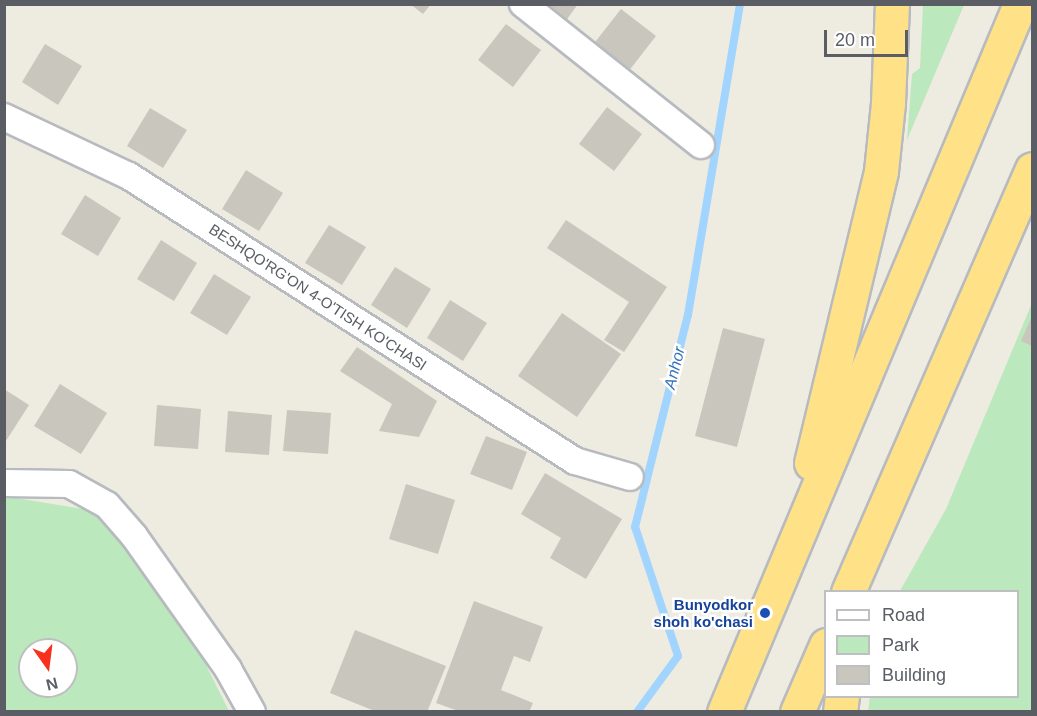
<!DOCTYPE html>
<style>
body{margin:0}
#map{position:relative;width:1037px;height:716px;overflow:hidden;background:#eeebe1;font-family:Helvetica,sans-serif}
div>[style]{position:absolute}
.green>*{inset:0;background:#bbe8bc}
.stream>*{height:8px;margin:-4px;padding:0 4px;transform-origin:4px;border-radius:4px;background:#a1d5ff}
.building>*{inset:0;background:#c9c6be}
.roads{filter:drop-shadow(2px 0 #b7babf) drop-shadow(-2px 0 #b7babf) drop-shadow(0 2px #b7babf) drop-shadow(0 -2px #b7babf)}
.street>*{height:26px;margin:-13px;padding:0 13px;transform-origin:13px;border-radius:13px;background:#fff}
.highway>*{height:33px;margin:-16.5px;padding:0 16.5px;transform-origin:16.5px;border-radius:16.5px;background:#ffe288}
.dots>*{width:16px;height:16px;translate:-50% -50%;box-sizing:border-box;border:3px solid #fff;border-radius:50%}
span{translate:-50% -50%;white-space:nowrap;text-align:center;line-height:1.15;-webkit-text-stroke:5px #fff;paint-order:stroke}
.street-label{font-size:15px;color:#5a5e64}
.transit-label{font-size:15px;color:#164399;font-weight:700}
.right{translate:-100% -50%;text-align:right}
.water-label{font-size:16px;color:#3575ba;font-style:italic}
.frame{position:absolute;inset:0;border:6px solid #5a5e64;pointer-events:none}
.legend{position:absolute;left:824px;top:590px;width:195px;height:108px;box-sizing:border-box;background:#fff;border:2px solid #bdbfc1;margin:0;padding:8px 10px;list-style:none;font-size:18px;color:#5a5e64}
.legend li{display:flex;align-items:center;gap:12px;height:30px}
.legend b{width:30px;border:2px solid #bdbfc1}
.north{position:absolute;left:18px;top:638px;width:60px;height:60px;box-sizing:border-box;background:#fff;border:2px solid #bdbfc1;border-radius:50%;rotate:166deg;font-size:16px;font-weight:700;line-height:24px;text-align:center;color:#5a5e64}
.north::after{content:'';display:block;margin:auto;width:21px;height:27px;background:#f8311e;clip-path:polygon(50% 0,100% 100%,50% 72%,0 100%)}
.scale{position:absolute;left:824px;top:30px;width:84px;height:27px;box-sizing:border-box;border:3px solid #5a5e64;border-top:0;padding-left:8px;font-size:18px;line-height:21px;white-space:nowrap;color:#5a5e64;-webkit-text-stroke:4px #fff;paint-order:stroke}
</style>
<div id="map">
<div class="green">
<div style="clip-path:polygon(923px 5px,964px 5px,907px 140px,912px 74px,920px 68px)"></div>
<div style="clip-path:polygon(1032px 303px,1032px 711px,868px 712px,870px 697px,1018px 696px,1018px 592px,900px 591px,946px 509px)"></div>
<div style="clip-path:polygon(evenodd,4px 496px,95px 511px,186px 625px,229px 711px,5px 711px,4px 496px,30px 650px,66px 650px,66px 686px,30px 686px,30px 650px)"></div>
</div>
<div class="stream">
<div style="left:637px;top:712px;width:69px;rotate:-53.8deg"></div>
<div style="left:678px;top:656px;width:136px;rotate:-108.4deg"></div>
<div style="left:635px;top:527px;width:219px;rotate:-76deg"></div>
<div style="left:688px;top:315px;width:315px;rotate:-80.5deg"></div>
</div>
<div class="building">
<div style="clip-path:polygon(410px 4px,431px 4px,423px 14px)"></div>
<div style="clip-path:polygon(542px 4px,578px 4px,565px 22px)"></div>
<div style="clip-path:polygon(621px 9px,656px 36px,628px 72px,592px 46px)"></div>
<div style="clip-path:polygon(506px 24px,541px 50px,513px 87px,478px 60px)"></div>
<div style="clip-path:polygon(45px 44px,82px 66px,58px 105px,22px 82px)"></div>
<div style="clip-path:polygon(607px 107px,642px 134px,614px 171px,579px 144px)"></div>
<div style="clip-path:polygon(150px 108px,187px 130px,163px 168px,127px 146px)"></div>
<div style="clip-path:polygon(246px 170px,283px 193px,259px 231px,222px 209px)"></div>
<div style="clip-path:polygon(85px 195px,121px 218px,98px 256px,61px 234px)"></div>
<div style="clip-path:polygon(566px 220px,667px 287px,624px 352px,604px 340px,629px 302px,547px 248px)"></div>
<div style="clip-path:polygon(329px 225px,366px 247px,342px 285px,305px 263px)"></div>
<div style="clip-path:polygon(161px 240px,197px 263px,174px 301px,137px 279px)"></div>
<div style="clip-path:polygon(395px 267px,431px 289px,407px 328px,371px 305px)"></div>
<div style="clip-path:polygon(214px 274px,251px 297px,227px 335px,190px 313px)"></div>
<div style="clip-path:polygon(450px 300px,487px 323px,463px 361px,427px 338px)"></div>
<div style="clip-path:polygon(562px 313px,621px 354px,577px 417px,518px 376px)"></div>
<div style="clip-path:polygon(1032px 316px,1032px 346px,1021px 341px)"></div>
<div style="clip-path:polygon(723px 328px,765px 339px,737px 447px,695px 436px)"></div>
<div style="clip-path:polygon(357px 347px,437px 401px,419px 437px,379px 431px,392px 404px,340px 371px)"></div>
<div style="clip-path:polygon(60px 384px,107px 413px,81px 454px,34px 426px)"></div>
<div style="clip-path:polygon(4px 389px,29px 405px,4px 444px)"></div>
<div style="clip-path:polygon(157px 405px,201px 409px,198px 449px,154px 446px)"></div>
<div style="clip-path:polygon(287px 410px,331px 413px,328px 454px,283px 451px)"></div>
<div style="clip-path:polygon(228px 411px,272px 415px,269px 455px,225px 452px)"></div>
<div style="clip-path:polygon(486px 436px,527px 452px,512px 490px,470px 474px)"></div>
<div style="clip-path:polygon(545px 473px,622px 519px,586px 579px,550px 558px,561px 538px,521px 514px)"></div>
<div style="clip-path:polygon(406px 484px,455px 500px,438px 554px,389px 539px)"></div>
<div style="clip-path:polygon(474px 601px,543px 627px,530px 662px,514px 656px,501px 690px,533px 703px,529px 712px,461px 712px,436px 703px)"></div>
<div style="clip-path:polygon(355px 630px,446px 666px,427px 712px,377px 712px,330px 693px)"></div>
</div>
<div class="roads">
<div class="street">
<div style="left:523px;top:4px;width:227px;rotate:38.4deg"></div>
<div style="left:4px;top:117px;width:138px;rotate:25.3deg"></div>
<div style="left:129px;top:176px;width:529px;rotate:32.58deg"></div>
<div style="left:575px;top:461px;width:57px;rotate:16.2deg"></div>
<div style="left:4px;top:483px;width:65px;rotate:0.9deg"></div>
<div style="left:69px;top:484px;width:43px;rotate:28.9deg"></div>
<div style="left:107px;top:505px;width:41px;rotate:48.9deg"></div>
<div style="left:134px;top:536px;width:163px;rotate:54.7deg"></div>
<div style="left:228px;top:669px;width:49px;rotate:60.8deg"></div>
</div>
<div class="highway">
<div style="left:811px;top:463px;width:300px;rotate:-76.5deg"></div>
<div style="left:881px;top:171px;width:68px;rotate:-84.1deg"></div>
<div style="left:888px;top:103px;width:99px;rotate:-87.7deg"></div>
<div style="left:848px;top:592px;width:461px;rotate:-66.5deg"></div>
<div style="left:724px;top:712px;width:767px;rotate:-67.31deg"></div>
<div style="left:797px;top:712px;width:73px;rotate:-66.6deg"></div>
<div style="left:840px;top:712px;width:16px;rotate:-83deg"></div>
</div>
</div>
<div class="dots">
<div style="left:765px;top:613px;background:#1a4fb4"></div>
</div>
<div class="street-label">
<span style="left:318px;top:297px;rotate:33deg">BESHQO'RG'ON 4-O'TISH KO'CHASI</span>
</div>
<div class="transit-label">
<span class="right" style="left:753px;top:613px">Bunyodkor<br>shoh ko'chasi</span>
</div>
<div class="water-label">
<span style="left:675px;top:368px;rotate:-76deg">Anhor</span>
</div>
<div class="frame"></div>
<ul class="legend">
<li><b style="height:8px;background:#fff"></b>Road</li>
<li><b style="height:16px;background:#bbe8bc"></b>Park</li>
<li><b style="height:16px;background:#c9c6be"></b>Building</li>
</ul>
<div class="north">N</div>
<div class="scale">20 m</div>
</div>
